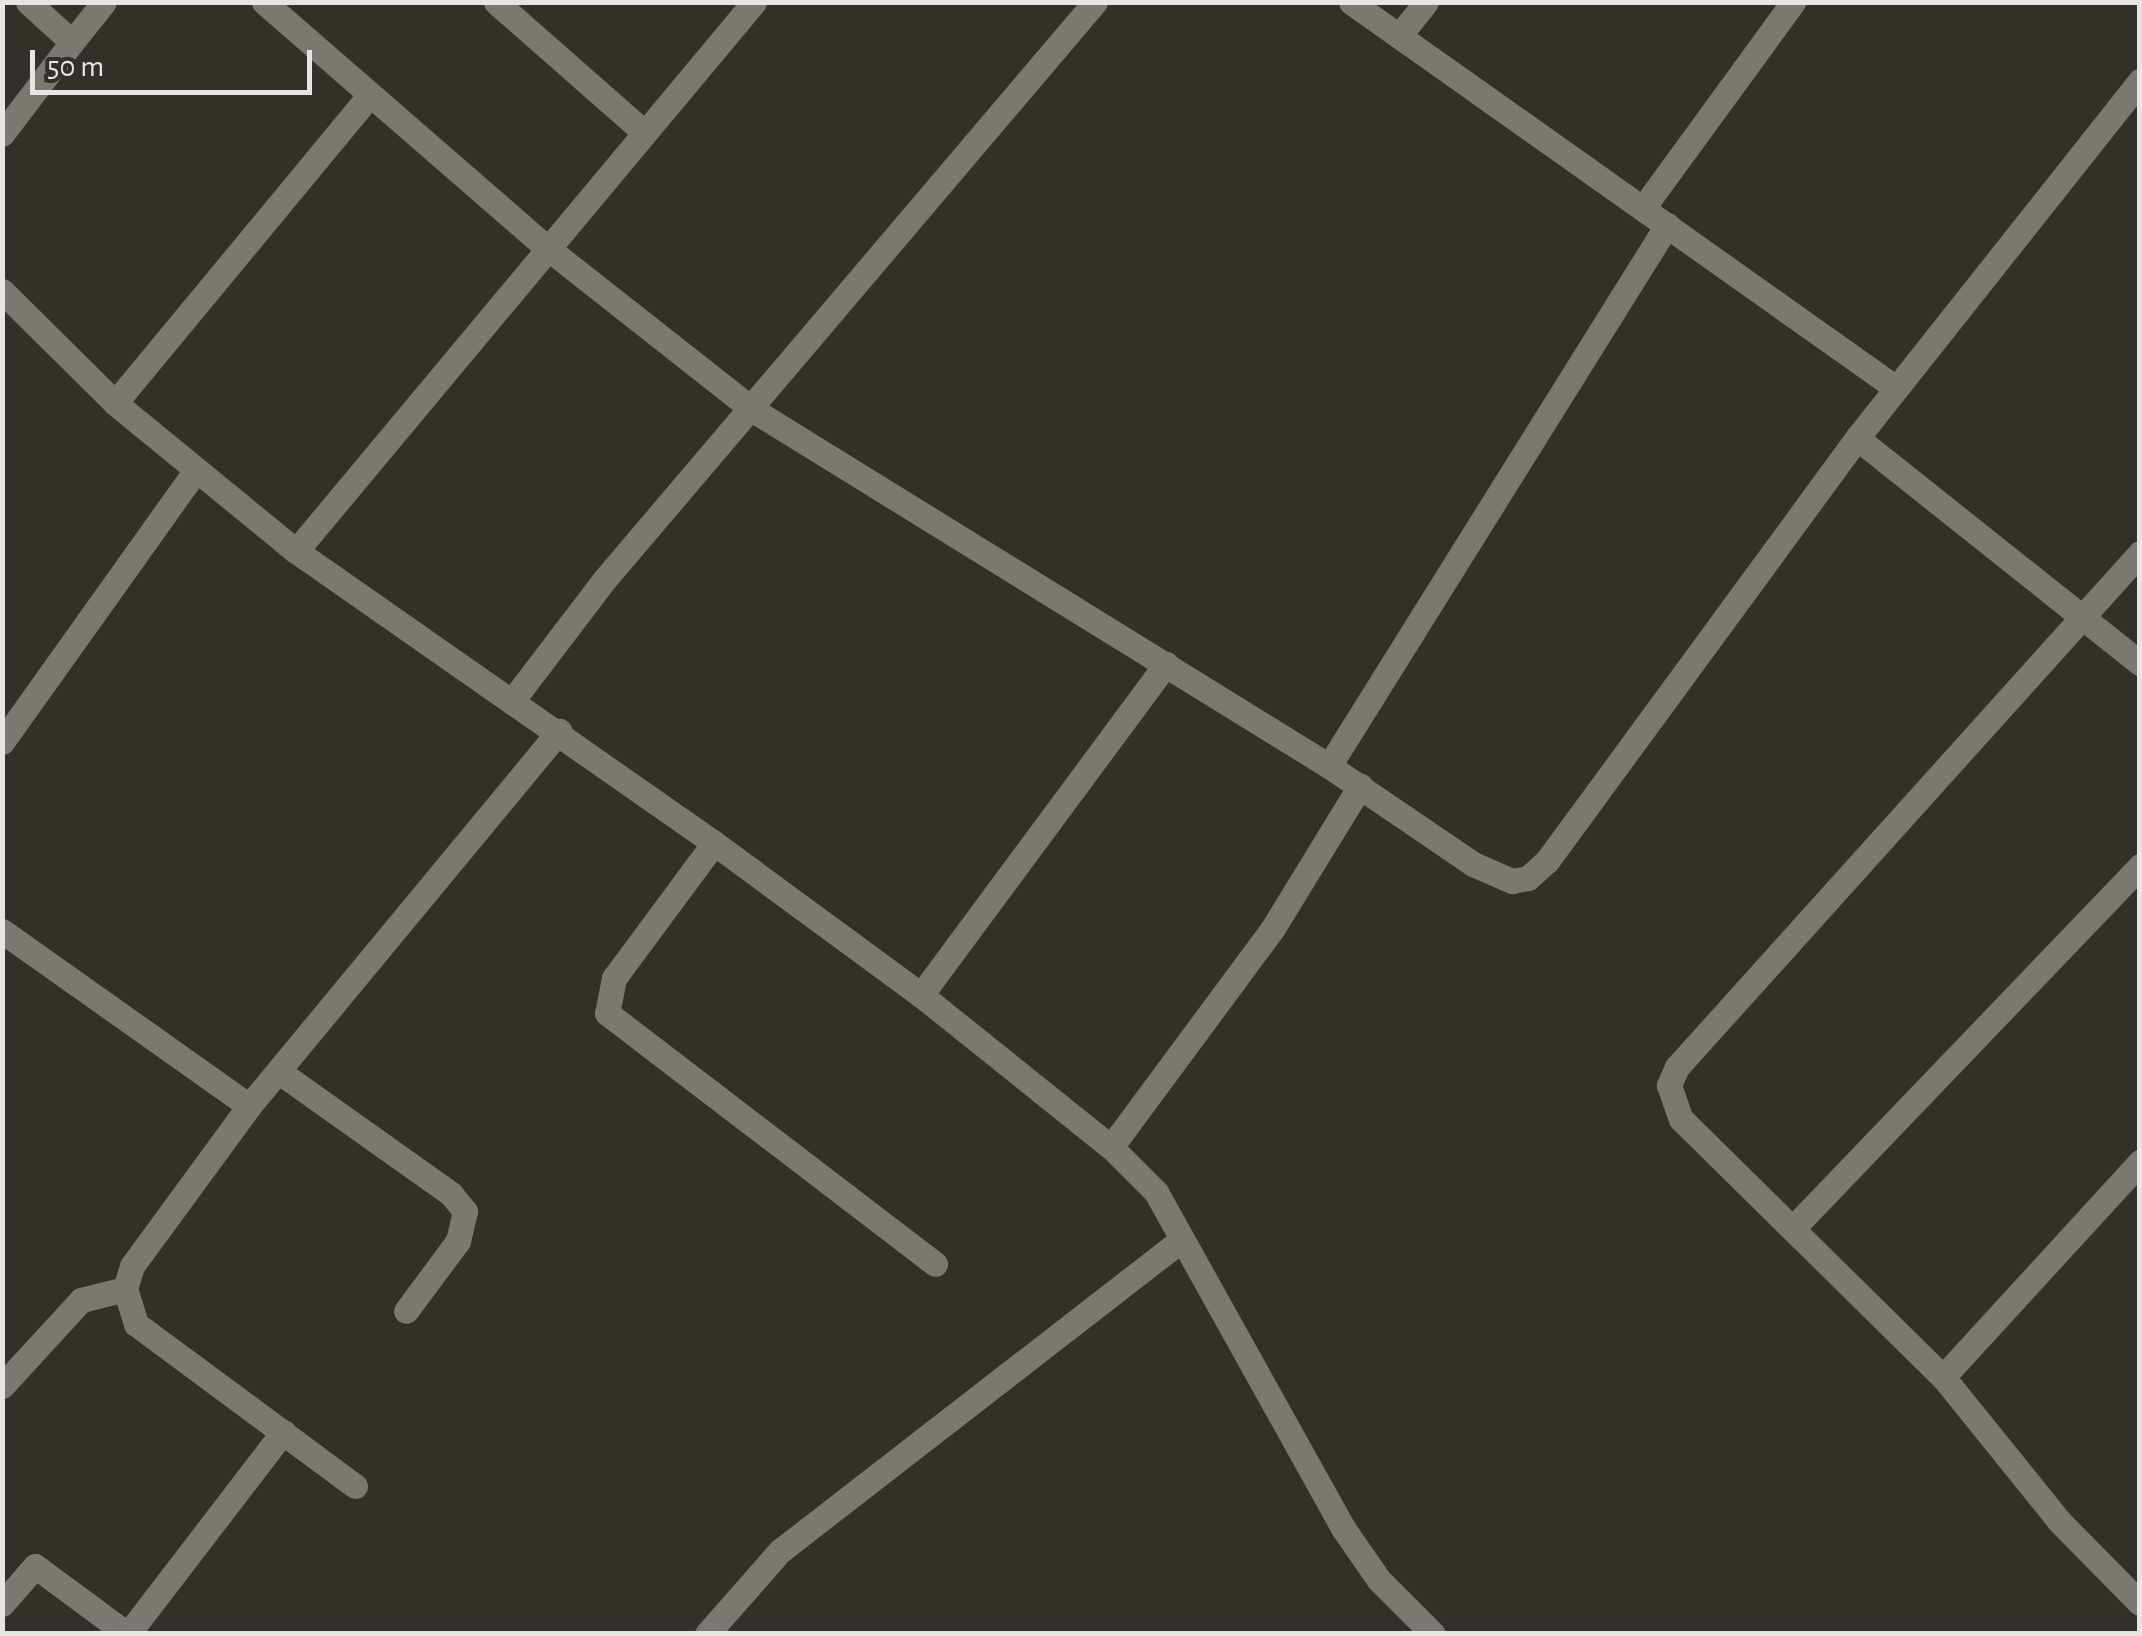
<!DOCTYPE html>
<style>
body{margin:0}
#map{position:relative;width:2142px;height:1636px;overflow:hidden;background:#33302a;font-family:"Alegreya Sans",sans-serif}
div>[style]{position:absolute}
.street>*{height:25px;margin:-12.5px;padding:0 12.5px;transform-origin:12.5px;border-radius:12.5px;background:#7a7870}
span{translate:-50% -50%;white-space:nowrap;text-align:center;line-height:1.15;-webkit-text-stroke:9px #33302a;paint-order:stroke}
.frame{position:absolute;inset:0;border:5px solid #e7e5e1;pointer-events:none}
.scale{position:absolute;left:30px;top:50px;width:282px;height:45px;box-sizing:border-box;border:5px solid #e7e5e1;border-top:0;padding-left:12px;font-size:30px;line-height:35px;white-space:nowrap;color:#e7e5e1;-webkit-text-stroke:8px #33302a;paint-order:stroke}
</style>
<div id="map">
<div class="street">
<div style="left:28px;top:2px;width:59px;rotate:42.3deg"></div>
<div style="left:72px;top:42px;width:51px;rotate:-51.3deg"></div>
<div style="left:264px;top:2px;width:374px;rotate:41deg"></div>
<div style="left:546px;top:247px;width:263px;rotate:38.2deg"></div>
<div style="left:753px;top:410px;width:677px;rotate:31.72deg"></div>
<div style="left:1329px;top:766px;width:174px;rotate:34.2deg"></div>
<div style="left:1473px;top:864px;width:43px;rotate:23.6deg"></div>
<div style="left:1512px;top:881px;width:16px;rotate:-11deg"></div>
<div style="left:1528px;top:878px;width:25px;rotate:-42deg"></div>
<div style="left:1547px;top:861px;width:524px;rotate:-53.76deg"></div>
<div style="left:1857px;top:438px;width:456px;rotate:-51.6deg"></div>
<div style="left:496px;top:2px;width:197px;rotate:41.3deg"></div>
<div style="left:1351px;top:2px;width:668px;rotate:35.31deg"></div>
<div style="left:1399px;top:36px;width:43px;rotate:-51.5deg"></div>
<div style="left:2px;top:134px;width:116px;rotate:-52.7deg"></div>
<div style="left:1643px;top:208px;width:255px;rotate:-53.9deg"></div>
<div style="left:2px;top:291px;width:159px;rotate:44.7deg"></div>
<div style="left:115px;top:403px;width:234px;rotate:39.3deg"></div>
<div style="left:296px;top:551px;width:510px;rotate:34.94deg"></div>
<div style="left:714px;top:843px;width:257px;rotate:36.3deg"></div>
<div style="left:921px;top:995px;width:243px;rotate:38.7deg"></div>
<div style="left:1111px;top:1147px;width:64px;rotate:45deg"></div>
<div style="left:1156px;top:1192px;width:385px;rotate:60.9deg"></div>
<div style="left:1343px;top:1528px;width:63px;rotate:55.3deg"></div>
<div style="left:1379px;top:1580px;width:76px;rotate:45deg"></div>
<div style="left:115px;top:403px;width:398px;rotate:-50.4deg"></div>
<div style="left:1857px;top:438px;width:362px;rotate:38.5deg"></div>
<div style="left:296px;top:551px;width:715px;rotate:-50.16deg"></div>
<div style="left:2140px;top:553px;width:692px;rotate:132.01deg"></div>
<div style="left:1677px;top:1067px;width:20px;rotate:114deg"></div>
<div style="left:1669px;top:1085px;width:36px;rotate:71deg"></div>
<div style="left:1681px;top:1119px;width:368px;rotate:44.6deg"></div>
<div style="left:1943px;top:1377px;width:185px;rotate:51.1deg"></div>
<div style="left:2059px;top:1521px;width:115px;rotate:45.4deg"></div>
<div style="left:512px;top:701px;width:153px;rotate:-52.7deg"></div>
<div style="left:605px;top:579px;width:757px;rotate:-49.66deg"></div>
<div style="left:2px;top:742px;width:334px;rotate:-54.5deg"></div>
<div style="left:1329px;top:766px;width:638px;rotate:-58deg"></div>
<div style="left:714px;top:843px;width:168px;rotate:126.5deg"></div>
<div style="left:614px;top:978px;width:36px;rotate:101deg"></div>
<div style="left:607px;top:1013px;width:413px;rotate:37.4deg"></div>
<div style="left:2px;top:931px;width:303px;rotate:35.3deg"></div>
<div style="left:921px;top:995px;width:412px;rotate:-53.5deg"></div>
<div style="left:278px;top:1071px;width:212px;rotate:35.4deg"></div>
<div style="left:451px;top:1194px;width:22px;rotate:51deg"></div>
<div style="left:465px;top:1211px;width:31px;rotate:103deg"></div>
<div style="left:458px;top:1241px;width:87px;rotate:126.6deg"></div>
<div style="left:1111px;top:1147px;width:272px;rotate:-53.5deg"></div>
<div style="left:1273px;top:928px;width:167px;rotate:-58.5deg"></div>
<div style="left:1795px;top:1226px;width:499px;rotate:-46.2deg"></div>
<div style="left:1943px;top:1377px;width:292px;rotate:-47.5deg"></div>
<div style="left:2px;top:1386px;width:117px;rotate:-47.4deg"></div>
<div style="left:81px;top:1300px;width:45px;rotate:-14deg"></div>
<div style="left:355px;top:1486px;width:272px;rotate:-143.5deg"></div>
<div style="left:136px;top:1324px;width:37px;rotate:-107deg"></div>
<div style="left:125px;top:1289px;width:24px;rotate:-73deg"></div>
<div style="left:132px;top:1266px;width:198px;rotate:-53.8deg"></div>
<div style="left:249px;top:1106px;width:487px;rotate:-50.4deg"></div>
<div style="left:2px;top:1604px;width:50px;rotate:-49deg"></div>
<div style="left:35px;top:1566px;width:114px;rotate:36.5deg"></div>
<div style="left:128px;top:1634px;width:255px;rotate:-52.5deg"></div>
<div style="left:707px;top:1634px;width:111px;rotate:-48.7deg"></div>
<div style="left:780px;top:1551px;width:506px;rotate:-37.78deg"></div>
</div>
<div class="frame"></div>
<div class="scale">50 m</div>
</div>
